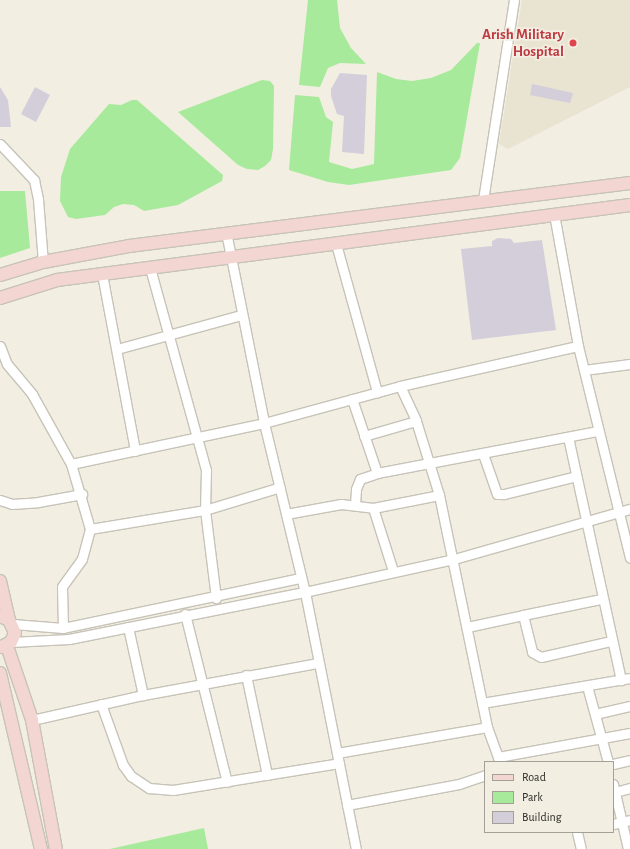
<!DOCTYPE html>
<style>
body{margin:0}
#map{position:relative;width:630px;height:849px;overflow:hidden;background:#f2eee2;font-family:"Alegreya Sans",sans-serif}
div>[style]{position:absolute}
.built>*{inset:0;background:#e9e3d1}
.green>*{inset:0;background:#a7ea9b}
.building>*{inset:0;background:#d3ceda}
.roads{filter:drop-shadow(1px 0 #c7c3b8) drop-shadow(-1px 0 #c7c3b8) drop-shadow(0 1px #c7c3b8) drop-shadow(0 -1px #c7c3b8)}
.minor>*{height:9px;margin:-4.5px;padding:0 4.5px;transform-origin:4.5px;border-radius:4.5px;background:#fff}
.secondary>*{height:12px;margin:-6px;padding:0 6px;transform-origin:6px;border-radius:6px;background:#f3d6d1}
.dots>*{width:11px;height:11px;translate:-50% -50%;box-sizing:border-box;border:2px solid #f2eee2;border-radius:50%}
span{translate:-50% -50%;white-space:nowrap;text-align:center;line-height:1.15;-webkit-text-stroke:3.5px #f2eee2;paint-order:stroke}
.health-label{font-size:15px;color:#be3a42;font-weight:700}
.right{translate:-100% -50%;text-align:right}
.legend{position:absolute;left:484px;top:761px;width:130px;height:72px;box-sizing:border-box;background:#f2eee2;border:1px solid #a3a098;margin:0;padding:5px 7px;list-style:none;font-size:12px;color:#2d2c28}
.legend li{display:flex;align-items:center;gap:8px;height:20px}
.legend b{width:20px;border:1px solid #a3a098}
</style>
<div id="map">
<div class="built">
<div style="clip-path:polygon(522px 0,630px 0,630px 87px,508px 149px,499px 144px)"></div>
</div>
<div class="green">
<div style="clip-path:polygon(308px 0,337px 0,340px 28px,351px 48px,366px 64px,340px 63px,328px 68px,320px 87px,299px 85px)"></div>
<div style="clip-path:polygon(477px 43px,480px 43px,460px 158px,451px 170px,349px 185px,328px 182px,289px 170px,295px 95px,319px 97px,326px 117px,333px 122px,329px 162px,352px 169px,374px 164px,377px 72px,396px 79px,412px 81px,431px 78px,451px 70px)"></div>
<div style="clip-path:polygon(262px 80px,270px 81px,274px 86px,273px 149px,271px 160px,265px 166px,258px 170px,247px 169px,238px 165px,178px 112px)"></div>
<div style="clip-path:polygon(132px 100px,137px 100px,223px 175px,222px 181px,178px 205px,144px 211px,134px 205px,123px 204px,114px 207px,105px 215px,76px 219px,68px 217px,60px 201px,61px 177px,70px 149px,109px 104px,121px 105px)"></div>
<div style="clip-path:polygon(0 191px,25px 191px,30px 248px,0 258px)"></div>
<div style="clip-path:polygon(204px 828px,208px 849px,110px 849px)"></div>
</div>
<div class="building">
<div style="clip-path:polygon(340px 73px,367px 75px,364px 154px,342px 152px,344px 116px,337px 114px,331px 96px,331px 89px)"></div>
<div style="clip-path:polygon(532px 84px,573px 93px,570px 103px,530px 95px)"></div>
<div style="clip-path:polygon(0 87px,8px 100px,11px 127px,0 127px)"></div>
<div style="clip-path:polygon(35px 87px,50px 95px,36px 122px,21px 114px)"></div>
<div style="clip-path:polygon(498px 238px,511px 239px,514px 243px,542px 240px,556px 330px,472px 340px,461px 249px,492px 246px,492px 241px)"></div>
</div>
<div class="roads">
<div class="minor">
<div style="left:0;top:144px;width:50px;rotate:46.6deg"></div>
<div style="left:34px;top:180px;width:19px;rotate:78deg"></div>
<div style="left:38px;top:199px;width:63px;rotate:85.5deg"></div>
<div style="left:483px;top:200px;width:202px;rotate:-81.2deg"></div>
<div style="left:554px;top:214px;width:134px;rotate:79.7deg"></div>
<div style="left:578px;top:346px;width:218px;rotate:76.2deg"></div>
<div style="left:226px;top:232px;width:195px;rotate:78.7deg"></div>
<div style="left:264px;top:423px;width:174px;rotate:76.4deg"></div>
<div style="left:305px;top:592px;width:262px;rotate:78.8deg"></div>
<div style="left:336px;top:244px;width:154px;rotate:74.5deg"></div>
<div style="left:150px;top:268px;width:210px;rotate:74.5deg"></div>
<div style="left:206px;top:470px;width:40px;rotate:91.4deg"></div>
<div style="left:205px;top:510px;width:89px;rotate:82.9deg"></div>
<div style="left:102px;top:274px;width:180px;rotate:79.4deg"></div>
<div style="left:0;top:346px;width:19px;rotate:69deg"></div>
<div style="left:7px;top:364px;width:39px;rotate:50deg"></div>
<div style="left:32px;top:394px;width:80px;rotate:60.9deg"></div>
<div style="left:71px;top:464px;width:68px;rotate:73.7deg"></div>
<div style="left:90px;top:529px;width:31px;rotate:105deg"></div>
<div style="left:82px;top:559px;width:34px;rotate:126deg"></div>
<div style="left:62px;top:587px;width:41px;rotate:88.6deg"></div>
<div style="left:117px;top:349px;width:129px;rotate:-15.3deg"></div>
<div style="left:584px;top:370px;width:46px;rotate:-7.4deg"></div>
<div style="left:400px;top:386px;width:38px;rotate:65deg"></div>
<div style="left:416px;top:421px;width:77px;rotate:72.7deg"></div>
<div style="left:439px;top:495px;width:237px;rotate:78.3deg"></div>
<div style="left:487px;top:727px;width:37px;rotate:70deg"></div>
<div style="left:352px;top:399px;width:78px;rotate:71.3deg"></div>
<div style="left:364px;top:436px;width:54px;rotate:-16.1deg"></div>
<div style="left:568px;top:437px;width:249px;rotate:77.7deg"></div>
<div style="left:483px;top:454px;width:42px;rotate:70.7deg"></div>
<div style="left:497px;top:494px;width:7px"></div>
<div style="left:504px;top:494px;width:74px;rotate:-14deg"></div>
<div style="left:71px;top:464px;width:197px;rotate:-12deg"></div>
<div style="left:264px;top:423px;width:141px;rotate:-15.2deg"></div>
<div style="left:400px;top:386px;width:182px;rotate:-12.7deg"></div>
<div style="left:0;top:500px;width:13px;rotate:18deg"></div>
<div style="left:12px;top:504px;width:26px;rotate:-4deg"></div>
<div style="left:38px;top:502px;width:45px;rotate:-10.3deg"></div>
<div style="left:355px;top:504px;width:15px;rotate:-86deg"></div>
<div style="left:356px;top:489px;width:11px;rotate:-68deg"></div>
<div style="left:360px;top:479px;width:18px;rotate:-19deg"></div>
<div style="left:377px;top:473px;width:225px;rotate:-10.8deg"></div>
<div style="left:373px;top:508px;width:66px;rotate:72.4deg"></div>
<div style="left:286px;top:514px;width:56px;rotate:-10.3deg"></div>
<div style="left:341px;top:504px;width:32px;rotate:7deg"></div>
<div style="left:373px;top:508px;width:67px;rotate:-11.1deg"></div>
<div style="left:90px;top:529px;width:117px;rotate:-9.4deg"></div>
<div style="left:205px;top:510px;width:78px;rotate:-17deg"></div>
<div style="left:185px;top:614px;width:173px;rotate:76deg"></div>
<div style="left:523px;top:615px;width:80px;rotate:-11.6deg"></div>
<div style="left:13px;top:624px;width:50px;rotate:4.6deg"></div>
<div style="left:63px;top:628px;width:243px;rotate:-11.9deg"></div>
<div style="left:128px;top:627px;width:70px;rotate:77.6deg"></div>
<div style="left:467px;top:627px;width:57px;rotate:-12.1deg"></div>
<div style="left:523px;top:615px;width:38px;rotate:76deg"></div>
<div style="left:532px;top:652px;width:10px;rotate:29deg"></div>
<div style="left:541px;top:657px;width:72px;rotate:-12.9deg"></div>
<div style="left:11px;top:642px;width:58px;rotate:-3deg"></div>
<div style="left:69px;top:639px;width:241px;rotate:-11.3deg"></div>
<div style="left:305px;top:592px;width:153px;rotate:-12.5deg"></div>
<div style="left:454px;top:559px;width:183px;rotate:-15.9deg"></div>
<div style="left:246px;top:675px;width:102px;rotate:78.1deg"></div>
<div style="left:587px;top:686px;width:79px;rotate:74.6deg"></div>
<div style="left:482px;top:703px;width:150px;rotate:-9.6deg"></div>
<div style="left:101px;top:704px;width:65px;rotate:70.2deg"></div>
<div style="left:123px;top:765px;width:14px;rotate:54deg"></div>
<div style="left:131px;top:776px;width:22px;rotate:34deg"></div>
<div style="left:149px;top:788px;width:24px;rotate:5deg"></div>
<div style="left:173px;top:790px;width:168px;rotate:-9.2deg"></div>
<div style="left:595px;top:714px;width:36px;rotate:-13deg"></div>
<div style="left:32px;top:720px;width:114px;rotate:-12.7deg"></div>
<div style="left:143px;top:695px;width:178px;rotate:-10.4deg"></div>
<div style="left:337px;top:753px;width:152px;rotate:-9.8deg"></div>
<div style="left:498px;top:757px;width:134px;rotate:-10.3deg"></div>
<div style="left:613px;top:764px;width:17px;rotate:-13deg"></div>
<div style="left:613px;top:784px;width:67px;rotate:77deg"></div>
<div style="left:615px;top:792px;width:16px;rotate:-15deg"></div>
<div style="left:347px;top:805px;width:114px;rotate:-10.6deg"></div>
<div style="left:459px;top:784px;width:28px;rotate:-19deg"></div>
<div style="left:613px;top:824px;width:17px;rotate:-13deg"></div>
<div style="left:577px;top:832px;width:17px;rotate:77deg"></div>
</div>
<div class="secondary">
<div style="left:0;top:275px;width:45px;rotate:-16.8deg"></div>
<div style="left:43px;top:262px;width:87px;rotate:-10.5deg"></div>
<div style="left:129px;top:246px;width:505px;rotate:-7.17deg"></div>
<div style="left:0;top:298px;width:60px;rotate:-17.5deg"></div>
<div style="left:57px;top:280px;width:578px;rotate:-7.46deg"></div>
<div style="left:0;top:581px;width:40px;rotate:77deg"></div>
<div style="left:0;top:616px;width:10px;rotate:24deg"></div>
<div style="left:9px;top:620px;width:14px;rotate:65deg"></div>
<div style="left:15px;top:633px;width:10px;rotate:114deg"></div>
<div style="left:11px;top:642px;width:11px;rotate:153deg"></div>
<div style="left:7px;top:646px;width:78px;rotate:71.3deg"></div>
<div style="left:32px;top:720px;width:131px;rotate:79.5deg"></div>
<div style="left:0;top:673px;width:181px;rotate:76.9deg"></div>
</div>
</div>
<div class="dots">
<div style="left:573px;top:43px;background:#e0444e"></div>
</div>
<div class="health-label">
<span class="right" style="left:564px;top:43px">Arish Military<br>Hospital</span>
</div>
<ul class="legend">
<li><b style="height:5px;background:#f3d6d1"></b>Road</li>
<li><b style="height:11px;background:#a7ea9b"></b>Park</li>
<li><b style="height:11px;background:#d3ceda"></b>Building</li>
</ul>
</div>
